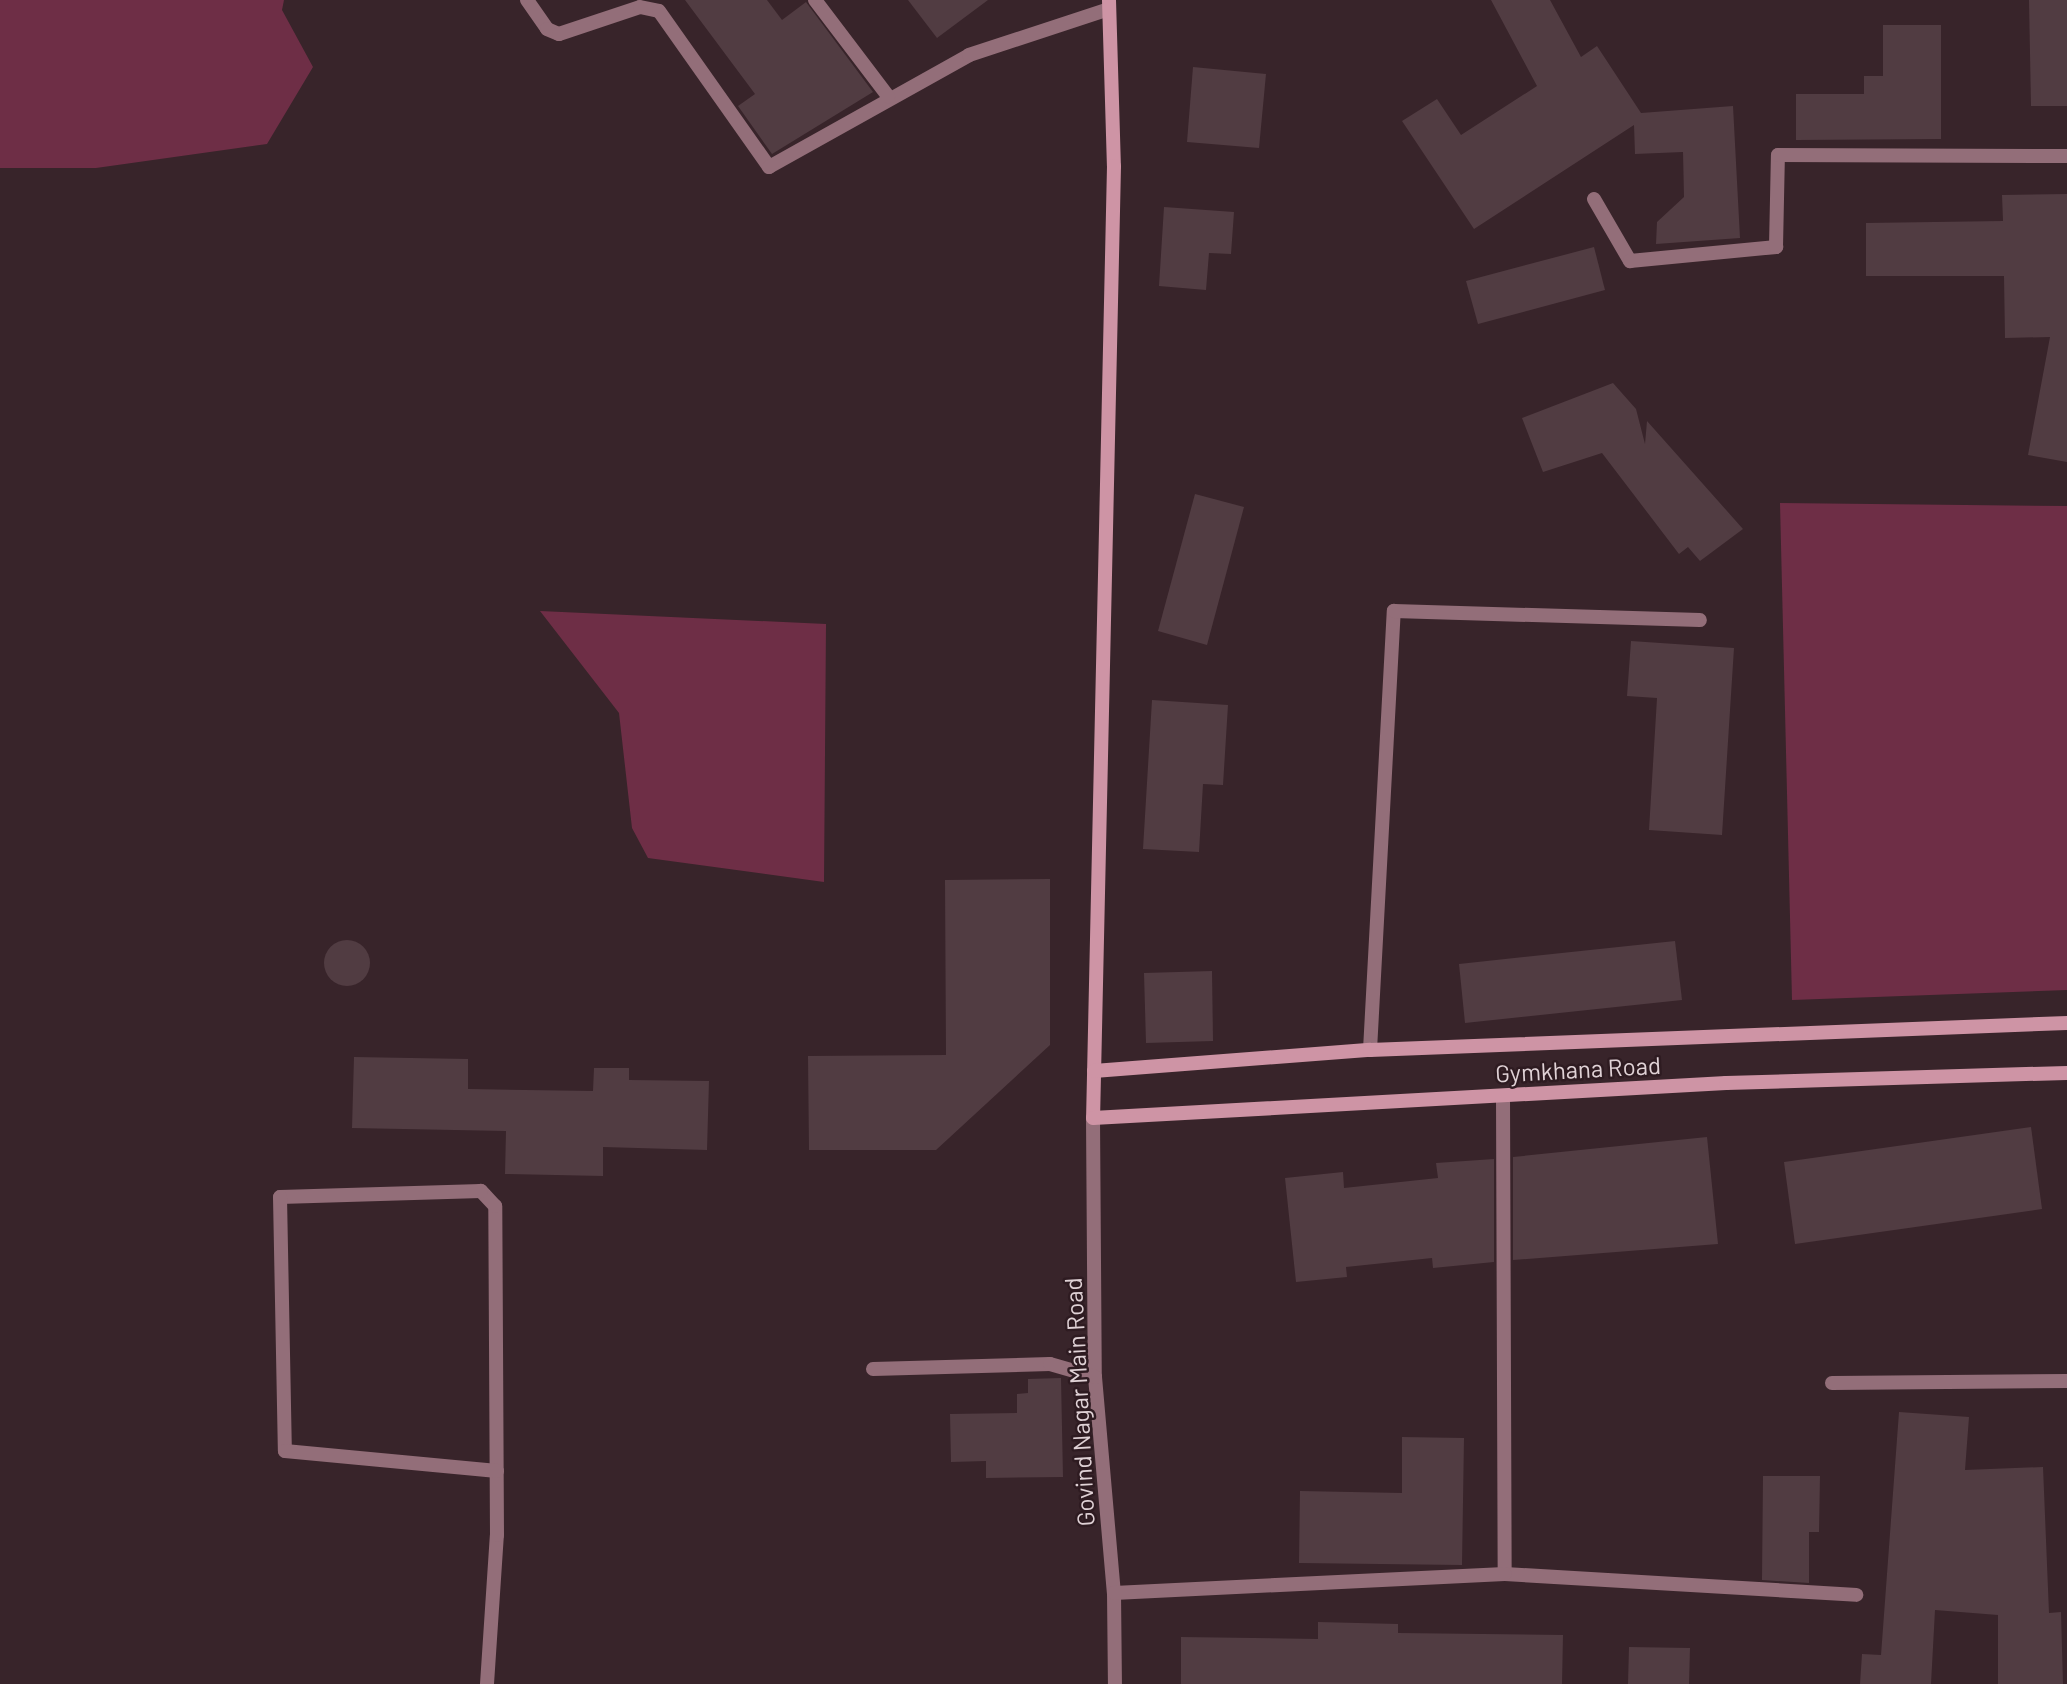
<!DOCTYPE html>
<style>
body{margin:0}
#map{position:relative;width:2067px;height:1684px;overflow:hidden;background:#38242a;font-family:Barlow,sans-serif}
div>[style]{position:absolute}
.green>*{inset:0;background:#6e2e46}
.building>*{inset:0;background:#513c42}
.round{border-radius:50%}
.street>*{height:14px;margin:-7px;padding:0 7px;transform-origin:7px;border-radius:7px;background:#936e79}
.secondary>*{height:14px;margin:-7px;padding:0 7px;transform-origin:7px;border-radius:7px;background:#ce94a5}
span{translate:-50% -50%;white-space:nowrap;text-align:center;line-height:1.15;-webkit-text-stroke:5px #2e1b21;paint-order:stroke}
.street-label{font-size:24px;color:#e0d2d6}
</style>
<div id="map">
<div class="green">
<div style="clip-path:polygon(0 0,284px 0,282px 10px,313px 67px,267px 144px,96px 168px,0 168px)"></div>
<div style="clip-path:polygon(1780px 503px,2067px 506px,2067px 990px,1792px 1000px)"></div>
<div style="clip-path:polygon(540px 611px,826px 624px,824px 882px,648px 858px,632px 828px,619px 713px)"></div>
</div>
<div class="building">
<div style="clip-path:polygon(685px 0,767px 0,782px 20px,806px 2px,873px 92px,772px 154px,738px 106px,755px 94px)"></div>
<div style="clip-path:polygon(908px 0,988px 0,937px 38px)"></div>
<div style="clip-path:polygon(1491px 0,1550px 0,1581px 57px,1597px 46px,1641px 113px,1733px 106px,1740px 238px,1656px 244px,1657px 222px,1684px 197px,1683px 152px,1635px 154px,1634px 125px,1474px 229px,1402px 121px,1437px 99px,1461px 135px,1537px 86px)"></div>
<div style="clip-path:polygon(2029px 0,2067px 0,2067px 106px,2031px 106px)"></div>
<div style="clip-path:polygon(1883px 25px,1941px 25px,1941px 139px,1796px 140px,1796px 94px,1864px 94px,1864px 76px,1883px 76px)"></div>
<div style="clip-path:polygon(1193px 67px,1266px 74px,1259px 148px,1187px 142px)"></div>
<div style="clip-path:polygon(2067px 194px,2067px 462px,2028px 455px,2050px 337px,2005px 338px,2004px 276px,1866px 276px,1866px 223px,2003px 221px,2002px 195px)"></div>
<div style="clip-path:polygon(1164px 207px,1234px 212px,1231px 254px,1209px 253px,1206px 290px,1159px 286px)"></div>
<div style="clip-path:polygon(1594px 247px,1605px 290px,1478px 324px,1466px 281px)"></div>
<div style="clip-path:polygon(1613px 383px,1636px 409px,1645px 444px,1647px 421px,1743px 529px,1700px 561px,1688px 547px,1679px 554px,1602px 453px,1543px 472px,1522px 418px)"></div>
<div style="clip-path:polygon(1195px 494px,1244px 507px,1207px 645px,1158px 631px)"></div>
<div style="clip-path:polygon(1631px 641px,1734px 648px,1722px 835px,1649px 830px,1657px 698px,1627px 696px)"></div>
<div style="clip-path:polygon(1152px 700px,1228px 705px,1223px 785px,1203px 784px,1199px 852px,1143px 849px)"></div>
<div style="clip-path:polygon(1050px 879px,1050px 1045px,936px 1150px,809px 1150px,808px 1056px,946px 1055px,945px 880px)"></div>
<div class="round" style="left:324px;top:940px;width:46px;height:46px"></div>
<div style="clip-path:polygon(1675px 941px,1682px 1000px,1465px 1023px,1459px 964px)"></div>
<div style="clip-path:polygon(1212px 971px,1213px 1041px,1146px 1043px,1144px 973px)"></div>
<div style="clip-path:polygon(354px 1057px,468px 1059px,468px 1089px,593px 1091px,594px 1068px,629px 1068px,629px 1080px,709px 1081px,707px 1150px,603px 1147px,603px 1176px,505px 1174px,506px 1131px,352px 1128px)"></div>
<div style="clip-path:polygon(2031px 1127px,2042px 1209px,1795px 1244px,1784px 1162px)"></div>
<div style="clip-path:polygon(1707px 1137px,1718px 1244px,1513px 1260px,1513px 1157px)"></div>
<div style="clip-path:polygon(1494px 1159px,1494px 1262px,1433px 1268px,1432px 1258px,1346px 1267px,1347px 1277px,1296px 1282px,1285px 1178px,1343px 1172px,1344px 1188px,1438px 1178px,1436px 1163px)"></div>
<div style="clip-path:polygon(1061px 1378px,1063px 1477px,986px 1478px,986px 1461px,951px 1462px,950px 1414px,1017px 1413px,1017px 1394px,1028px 1393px,1028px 1379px)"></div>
<div style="clip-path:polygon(1899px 1412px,1969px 1417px,1965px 1470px,2043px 1467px,2049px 1613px,2061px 1612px,2063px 1684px,1998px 1684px,1998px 1615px,1935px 1610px,1931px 1684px,1860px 1684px,1862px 1654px,1881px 1655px)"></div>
<div style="clip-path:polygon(1402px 1437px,1464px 1438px,1462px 1565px,1299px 1563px,1300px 1491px,1402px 1493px)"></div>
<div style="clip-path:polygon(1763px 1476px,1820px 1476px,1819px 1532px,1809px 1532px,1809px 1583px,1762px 1580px)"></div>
<div style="clip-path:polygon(1318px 1622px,1398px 1624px,1398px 1633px,1563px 1635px,1562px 1684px,1181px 1684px,1181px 1637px,1318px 1639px)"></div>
<div style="clip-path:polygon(1629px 1647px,1690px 1648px,1689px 1684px,1628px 1684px)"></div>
</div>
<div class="street">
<div style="left:527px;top:0;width:35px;rotate:55deg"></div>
<div style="left:547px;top:29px;width:13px;rotate:23deg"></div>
<div style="left:559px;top:34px;width:85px;rotate:-18.4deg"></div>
<div style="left:640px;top:7px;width:19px;rotate:12deg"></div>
<div style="left:659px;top:11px;width:191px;rotate:54.8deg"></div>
<div style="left:769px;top:167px;width:229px;rotate:-29.2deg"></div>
<div style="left:969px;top:55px;width:147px;rotate:-18.2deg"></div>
<div style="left:815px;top:0;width:121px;rotate:52.8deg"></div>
<div style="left:1594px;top:199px;width:72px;rotate:59.9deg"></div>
<div style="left:1630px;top:261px;width:147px;rotate:-5.5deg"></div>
<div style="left:1776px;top:247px;width:92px;rotate:-88.8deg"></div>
<div style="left:1778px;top:155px;width:289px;rotate:0.2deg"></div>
<div style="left:1370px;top:1050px;width:440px;rotate:-86.9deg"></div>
<div style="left:1394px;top:611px;width:306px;rotate:1.7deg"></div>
<div style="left:1503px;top:1096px;width:478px;rotate:89.8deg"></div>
<div style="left:1505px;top:1574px;width:352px;rotate:3.4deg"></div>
<div style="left:1093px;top:1118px;width:259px;rotate:89.6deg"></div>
<div style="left:1095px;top:1377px;width:217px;rotate:85deg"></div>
<div style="left:1114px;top:1593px;width:91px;rotate:89.4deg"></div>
<div style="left:873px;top:1369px;width:177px;rotate:-1.6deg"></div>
<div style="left:1050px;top:1364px;width:47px;rotate:16.1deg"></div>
<div style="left:1832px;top:1383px;width:235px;rotate:-0.5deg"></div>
<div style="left:1114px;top:1593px;width:391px;rotate:-2.8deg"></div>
<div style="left:487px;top:1684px;width:149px;rotate:-86.2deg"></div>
<div style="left:497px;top:1535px;width:329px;rotate:-90.3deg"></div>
<div style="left:495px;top:1206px;width:21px;rotate:-133deg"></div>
<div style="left:481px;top:1191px;width:201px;rotate:178.3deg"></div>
<div style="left:280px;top:1197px;width:254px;rotate:88.9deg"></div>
<div style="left:285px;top:1451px;width:213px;rotate:5.4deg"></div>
</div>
<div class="secondary">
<div style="left:1109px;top:0;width:166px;rotate:88.3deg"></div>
<div style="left:1114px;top:166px;width:952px;rotate:91.26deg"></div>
<div style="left:1093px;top:1118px;width:634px;rotate:-3.16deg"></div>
<div style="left:1726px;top:1083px;width:341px;rotate:-1.7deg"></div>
<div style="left:1094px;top:1071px;width:277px;rotate:-4.4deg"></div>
<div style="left:1370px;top:1050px;width:698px;rotate:-2.22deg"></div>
</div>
<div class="street-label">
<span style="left:1578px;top:1069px;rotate:-3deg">Gymkhana Road</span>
<span style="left:1079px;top:1402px;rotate:-93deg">Govind Nagar Main Road</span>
</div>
</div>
